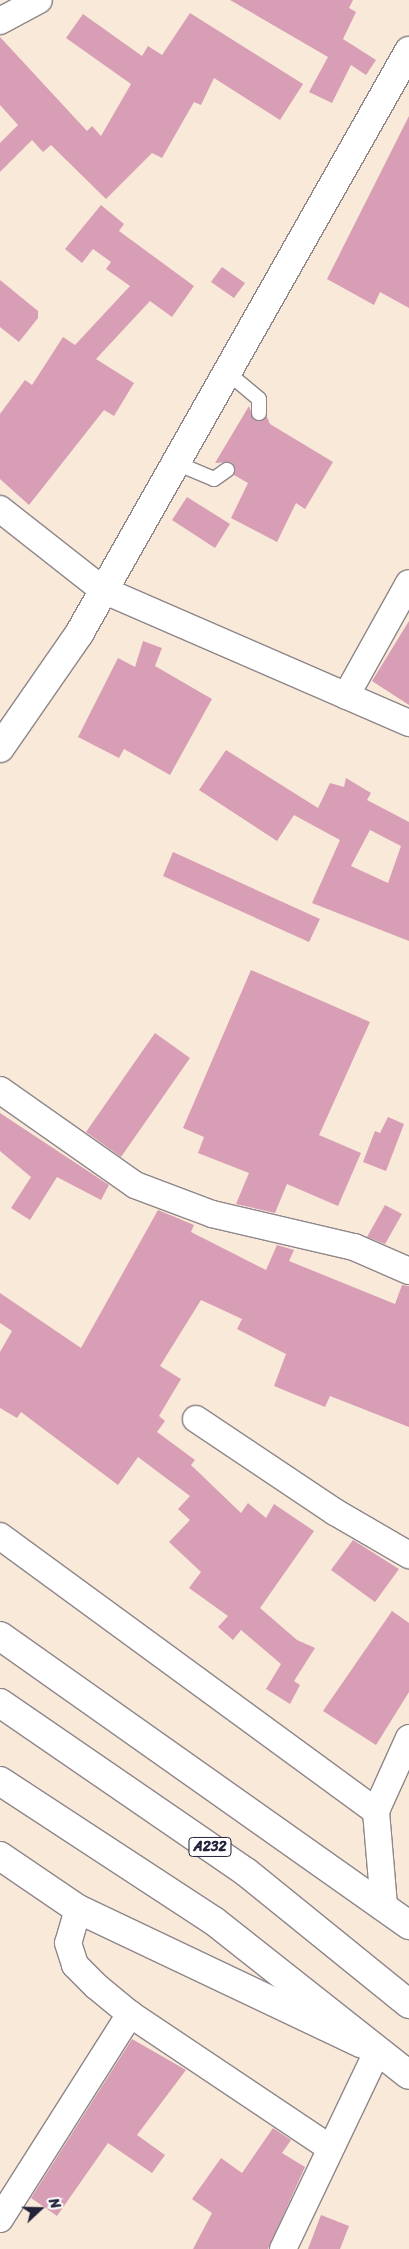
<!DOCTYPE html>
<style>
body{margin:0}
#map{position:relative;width:409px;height:2249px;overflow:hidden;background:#f9e9d8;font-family:Sriracha,sans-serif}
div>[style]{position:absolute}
.building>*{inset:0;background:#d89eb5}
.roads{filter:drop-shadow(1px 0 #8e868a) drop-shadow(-1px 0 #8e868a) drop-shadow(0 1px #8e868a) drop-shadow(0 -1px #8e868a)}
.lane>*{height:14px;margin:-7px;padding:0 7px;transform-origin:7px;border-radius:7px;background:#fff}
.street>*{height:26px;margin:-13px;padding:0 13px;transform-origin:13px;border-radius:13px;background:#fff}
.secondary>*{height:28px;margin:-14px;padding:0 14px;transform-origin:14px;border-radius:14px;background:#fff}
.highway>*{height:28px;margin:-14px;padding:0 14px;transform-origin:14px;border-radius:14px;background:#fff}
span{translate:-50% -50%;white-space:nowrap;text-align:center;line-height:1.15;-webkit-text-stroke:4px #fff;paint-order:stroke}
.shield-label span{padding:1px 4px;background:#fff;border:1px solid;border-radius:4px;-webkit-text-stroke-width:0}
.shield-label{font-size:14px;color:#22223b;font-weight:700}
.north{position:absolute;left:15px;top:2184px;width:50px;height:50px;-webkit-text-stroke:4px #fff;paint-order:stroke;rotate:69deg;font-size:14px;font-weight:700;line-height:20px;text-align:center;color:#22223b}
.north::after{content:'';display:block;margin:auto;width:18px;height:22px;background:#22223b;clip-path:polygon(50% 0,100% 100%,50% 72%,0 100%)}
</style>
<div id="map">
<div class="building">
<div style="clip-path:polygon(230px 0,353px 0,349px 8px,356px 12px,343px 39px,376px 60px,366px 75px,351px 65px,332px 103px,309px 92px,328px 57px)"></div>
<div style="clip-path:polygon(190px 13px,303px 84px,280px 120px,214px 78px,201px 105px,194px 102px,162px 158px,152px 153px,106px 199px,51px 145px,43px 152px,32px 140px,0 172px,0 143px,18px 125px,0 105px,0 37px,87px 131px,92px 126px,101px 136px,131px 84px,66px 38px,83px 14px,142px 56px,148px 46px,162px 55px)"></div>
<div style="clip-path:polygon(409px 116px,409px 308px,380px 292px,374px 305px,327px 279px)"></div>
<div style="clip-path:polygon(101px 205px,124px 224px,119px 231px,194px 286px,172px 317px,150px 301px,96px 359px,134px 383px,114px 416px,104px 410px,29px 505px,0 479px,0 414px,25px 380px,32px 385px,63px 337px,75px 345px,130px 286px,106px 269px,111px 262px,93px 249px,82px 263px,65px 249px)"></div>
<div style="clip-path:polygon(222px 267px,245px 283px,234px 298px,211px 282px)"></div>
<div style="clip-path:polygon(0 280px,38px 311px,38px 318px,19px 342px,0 327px)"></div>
<div style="clip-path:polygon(249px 406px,254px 420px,267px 417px,270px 424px,333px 462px,305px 509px,296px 503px,277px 542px,231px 518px,248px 483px,234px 475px,231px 462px,215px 463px)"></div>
<div style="clip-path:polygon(187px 497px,230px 524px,215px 548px,172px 520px)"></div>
<div style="clip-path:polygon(409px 621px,409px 705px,372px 681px)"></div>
<div style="clip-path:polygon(143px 641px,162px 648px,155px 666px,212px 699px,170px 775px,124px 749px,119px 758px,78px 737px,118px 658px,135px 667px)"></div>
<div style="clip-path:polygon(evenodd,226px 750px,318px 808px,330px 783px,344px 787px,346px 778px,371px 793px,367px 800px,409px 822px,409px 941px,312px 903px,340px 840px,294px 815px,277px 841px,199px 790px,226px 750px,370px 830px,401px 846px,388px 883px,351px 866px,370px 830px)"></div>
<div style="clip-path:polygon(173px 852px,320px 919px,309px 942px,163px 876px)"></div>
<div style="clip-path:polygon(251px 970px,370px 1022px,319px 1135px,361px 1153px,338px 1206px,287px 1184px,275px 1213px,236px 1204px,249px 1173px,198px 1153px,204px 1137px,183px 1128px)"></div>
<div style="clip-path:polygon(155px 1033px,190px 1058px,121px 1157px,86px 1132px)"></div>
<div style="clip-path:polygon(0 1113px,109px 1185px,101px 1200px,57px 1177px,30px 1220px,11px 1208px,31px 1177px,0 1151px)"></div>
<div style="clip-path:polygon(388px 1117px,404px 1124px,386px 1171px,363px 1162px,375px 1131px,380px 1133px)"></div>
<div style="clip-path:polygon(385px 1205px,402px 1214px,385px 1244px,367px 1237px)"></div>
<div style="clip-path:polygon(158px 1210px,194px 1225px,191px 1232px,266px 1270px,277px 1245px,294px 1250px,289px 1261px,395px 1304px,402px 1285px,409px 1286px,409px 1427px,330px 1396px,325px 1407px,274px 1386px,286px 1354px,237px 1329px,242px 1319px,201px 1300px,160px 1366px,181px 1379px,159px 1416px,165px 1421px,157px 1432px,195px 1460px,191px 1465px,241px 1513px,248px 1503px,266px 1518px,274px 1504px,314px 1531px,260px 1608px,297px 1640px,315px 1648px,294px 1681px,300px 1685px,290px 1704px,266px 1689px,281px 1664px,241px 1630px,233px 1640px,218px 1627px,228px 1616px,189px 1588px,201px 1572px,169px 1542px,190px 1520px,178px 1509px,190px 1496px,138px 1457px,118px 1485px,21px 1412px,17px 1418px,0 1408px,0 1352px,12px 1331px,0 1323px,0 1293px,81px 1348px)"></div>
<div style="clip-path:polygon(353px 1540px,399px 1569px,375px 1602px,331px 1570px)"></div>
<div style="clip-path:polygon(392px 1611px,409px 1623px,409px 1692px,376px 1745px,323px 1711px)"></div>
<div style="clip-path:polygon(132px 2039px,186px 2070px,137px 2135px,165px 2155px,152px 2173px,108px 2143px,57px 2216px,31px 2198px)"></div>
<div style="clip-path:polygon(273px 2128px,291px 2140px,282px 2153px,305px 2167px,268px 2249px,193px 2249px,212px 2213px,192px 2199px,221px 2158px,242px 2173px)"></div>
<div style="clip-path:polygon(321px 2215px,349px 2226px,340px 2249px,308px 2249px)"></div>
</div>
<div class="roads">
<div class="lane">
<div style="left:228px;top:373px;width:40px;rotate:40deg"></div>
<div style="left:259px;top:399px;width:14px;rotate:90deg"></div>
<div style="left:176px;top:463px;width:41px;rotate:22.8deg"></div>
<div style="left:214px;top:479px;width:16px;rotate:-35deg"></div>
</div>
<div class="street">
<div style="left:0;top:21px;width:44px;rotate:-28.3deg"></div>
<div style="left:0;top:509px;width:131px;rotate:38.2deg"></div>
<div style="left:103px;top:590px;width:334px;rotate:23.5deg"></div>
<div style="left:346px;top:696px;width:129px;rotate:-60.9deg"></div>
<div style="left:0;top:1090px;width:165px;rotate:35.1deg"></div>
<div style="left:135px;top:1185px;width:82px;rotate:20.6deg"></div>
<div style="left:212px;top:1214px;width:146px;rotate:13.1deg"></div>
<div style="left:354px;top:1247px;width:60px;rotate:23.6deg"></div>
<div style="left:196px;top:1419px;width:167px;rotate:33.8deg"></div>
<div style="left:335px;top:1512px;width:86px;rotate:30.2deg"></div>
<div style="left:0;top:1536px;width:466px;rotate:36.2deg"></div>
<div style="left:384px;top:1905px;width:94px;rotate:-94.9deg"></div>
<div style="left:376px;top:1811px;width:80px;rotate:-65.7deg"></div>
<div style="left:78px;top:1909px;width:35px;rotate:106deg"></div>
<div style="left:68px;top:1943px;width:23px;rotate:72deg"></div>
<div style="left:75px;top:1965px;width:30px;rotate:45deg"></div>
<div style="left:96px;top:1986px;width:44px;rotate:39.5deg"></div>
<div style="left:130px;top:2014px;width:239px;rotate:33.8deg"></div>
<div style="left:0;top:2219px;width:243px;rotate:-57.6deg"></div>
<div style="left:283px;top:2249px;width:218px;rotate:-64.5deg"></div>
</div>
<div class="secondary">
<div style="left:0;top:748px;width:139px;rotate:-55.3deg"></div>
<div style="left:79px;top:634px;width:670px;rotate:-60.49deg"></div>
<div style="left:0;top:1636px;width:501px;rotate:35.25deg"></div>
<div style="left:0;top:1856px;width:94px;rotate:34.2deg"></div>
<div style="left:78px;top:1909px;width:314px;rotate:25.4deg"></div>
</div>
<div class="highway">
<div style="left:0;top:1703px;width:298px;rotate:34.5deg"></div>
<div style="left:246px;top:1872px;width:210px;rotate:39deg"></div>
<div style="left:0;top:1781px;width:256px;rotate:33.2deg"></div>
<div style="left:214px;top:1921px;width:248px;rotate:38.3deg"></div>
</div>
</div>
<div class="shield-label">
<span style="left:210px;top:1847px">A232</span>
</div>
<div class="north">N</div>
</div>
